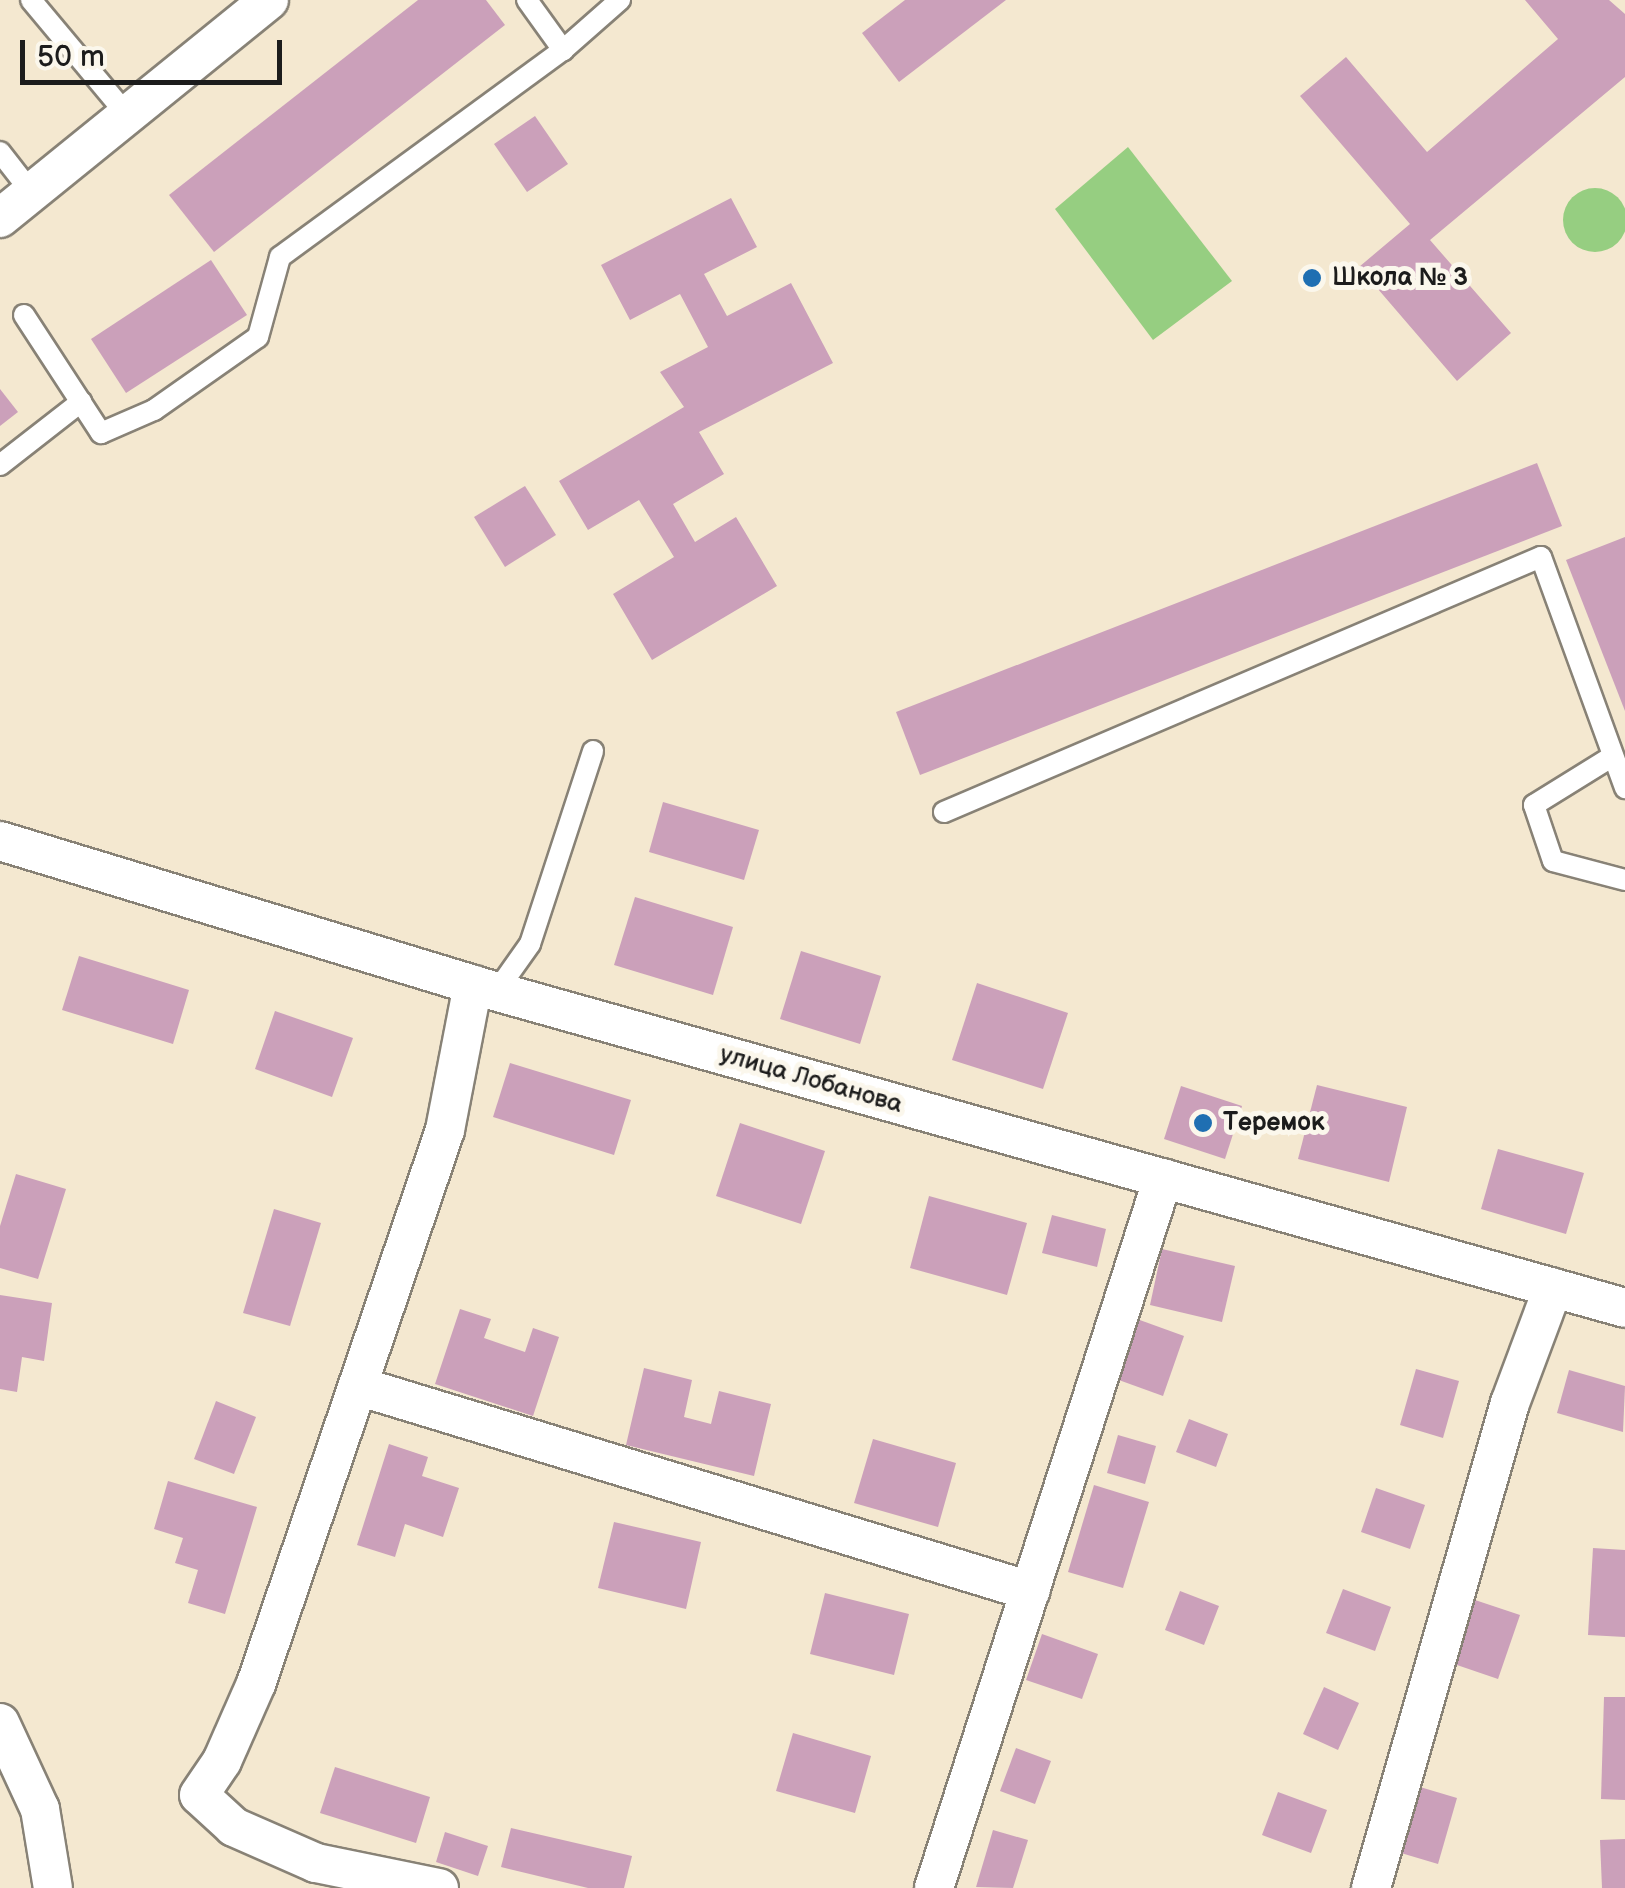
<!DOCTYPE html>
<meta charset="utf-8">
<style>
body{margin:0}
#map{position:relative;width:1625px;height:1888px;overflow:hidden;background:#f4e8d0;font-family:"Balsamiq Sans",sans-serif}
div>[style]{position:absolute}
.green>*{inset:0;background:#96ce81}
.round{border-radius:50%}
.building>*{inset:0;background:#cba0ba}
.roads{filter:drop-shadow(2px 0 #888276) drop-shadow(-2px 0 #888276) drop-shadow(0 2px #888276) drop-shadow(0 -2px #888276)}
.lane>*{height:20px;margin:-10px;padding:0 10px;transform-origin:10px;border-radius:10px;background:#fff}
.street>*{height:38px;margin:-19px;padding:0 19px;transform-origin:19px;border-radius:19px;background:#fff}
.dots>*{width:28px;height:28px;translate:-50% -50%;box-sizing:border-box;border:5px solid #fbf7ec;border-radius:50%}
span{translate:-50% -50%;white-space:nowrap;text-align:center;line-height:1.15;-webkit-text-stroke:10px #fbf7ec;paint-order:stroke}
.poi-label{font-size:25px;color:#1c1c1c;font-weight:700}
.left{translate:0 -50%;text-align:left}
.street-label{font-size:25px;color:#1c1c1c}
.scale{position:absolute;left:20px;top:40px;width:262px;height:45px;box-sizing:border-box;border:5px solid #1c1c1c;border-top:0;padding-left:12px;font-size:30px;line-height:35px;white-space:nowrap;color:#1c1c1c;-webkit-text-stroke:8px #fbf7ec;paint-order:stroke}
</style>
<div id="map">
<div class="green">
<div style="clip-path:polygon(1128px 147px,1232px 281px,1153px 340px,1055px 209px)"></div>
<div class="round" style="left:1563px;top:188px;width:64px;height:64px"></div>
</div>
<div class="building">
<div style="clip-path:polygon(418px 0,486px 0,505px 25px,214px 252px,169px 195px)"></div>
<div style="clip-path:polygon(905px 0,1006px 0,899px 82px,862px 33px)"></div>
<div style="clip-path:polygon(1525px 0,1609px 0,1625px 14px,1625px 77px,1430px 240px,1511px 333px,1457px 381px,1359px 267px,1410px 224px,1300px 96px,1346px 57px,1427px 152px,1558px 39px)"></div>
<div style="clip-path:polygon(535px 116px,568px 164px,527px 192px,494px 144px)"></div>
<div style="clip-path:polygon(731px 198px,757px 247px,704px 274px,727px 316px,791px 283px,833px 363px,699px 432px,724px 474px,673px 504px,695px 542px,736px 517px,777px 586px,652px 660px,613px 594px,674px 557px,639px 500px,588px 530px,559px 481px,684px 407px,660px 372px,708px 347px,680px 294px,630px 320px,601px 265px)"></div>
<div style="clip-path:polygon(211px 260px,247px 315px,126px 393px,91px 339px)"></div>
<div style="clip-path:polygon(0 389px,18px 412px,0 426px)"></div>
<div style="clip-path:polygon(1537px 463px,1562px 526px,920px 775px,896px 712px)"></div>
<div style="clip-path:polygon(525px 486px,556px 535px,505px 567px,474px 517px)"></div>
<div style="clip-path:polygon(1625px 537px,1625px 711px,1566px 560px)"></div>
<div style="clip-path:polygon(663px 802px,759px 830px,744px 880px,649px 852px)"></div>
<div style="clip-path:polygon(635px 897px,733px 927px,713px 995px,614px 965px)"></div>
<div style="clip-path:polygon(801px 951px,881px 976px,860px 1044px,780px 1019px)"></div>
<div style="clip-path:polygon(79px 956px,189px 990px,173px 1044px,62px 1010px)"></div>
<div style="clip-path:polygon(977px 983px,1068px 1013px,1043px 1089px,952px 1060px)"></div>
<div style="clip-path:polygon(275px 1011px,353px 1038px,332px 1097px,255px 1069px)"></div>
<div style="clip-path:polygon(510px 1063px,631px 1100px,614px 1155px,493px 1117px)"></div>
<div style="clip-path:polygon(1317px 1085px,1407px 1107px,1389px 1182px,1298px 1159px)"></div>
<div style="clip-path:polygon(1181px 1086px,1242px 1106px,1225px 1159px,1164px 1139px)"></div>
<div style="clip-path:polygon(740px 1123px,825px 1151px,801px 1224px,716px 1196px)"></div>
<div style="clip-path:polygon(1498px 1149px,1584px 1173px,1566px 1234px,1481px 1209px)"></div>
<div style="clip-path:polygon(16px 1174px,66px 1189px,38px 1279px,0 1268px,0 1226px)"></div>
<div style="clip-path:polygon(929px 1196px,1027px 1223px,1007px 1295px,910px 1268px)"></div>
<div style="clip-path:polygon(274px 1209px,321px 1223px,290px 1326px,243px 1313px)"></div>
<div style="clip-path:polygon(1052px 1215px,1106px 1229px,1097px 1267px,1042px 1253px)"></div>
<div style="clip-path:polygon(1162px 1249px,1235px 1266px,1222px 1322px,1150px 1305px)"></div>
<div style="clip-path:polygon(0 1295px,52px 1303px,44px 1361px,22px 1357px,17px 1392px,0 1389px)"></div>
<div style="clip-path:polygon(460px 1309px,491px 1319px,484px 1338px,525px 1352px,533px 1328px,559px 1337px,533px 1416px,435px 1384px)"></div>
<div style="clip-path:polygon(1137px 1319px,1184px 1336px,1163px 1396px,1116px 1379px)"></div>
<div style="clip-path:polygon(644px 1368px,692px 1380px,684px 1417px,711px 1424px,719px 1391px,771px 1404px,754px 1476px,626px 1445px)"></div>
<div style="clip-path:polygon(1416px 1369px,1459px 1381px,1443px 1438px,1400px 1425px)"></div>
<div style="clip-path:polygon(1569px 1370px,1625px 1386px,1623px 1432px,1557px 1413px)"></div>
<div style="clip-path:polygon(216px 1401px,256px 1417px,234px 1474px,194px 1459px)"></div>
<div style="clip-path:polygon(1189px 1419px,1228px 1434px,1216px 1467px,1176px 1452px)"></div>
<div style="clip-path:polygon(1118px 1435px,1156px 1446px,1145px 1484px,1107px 1473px)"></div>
<div style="clip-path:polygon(873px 1439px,956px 1463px,938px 1527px,854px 1503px)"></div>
<div style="clip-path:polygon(389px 1444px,428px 1457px,422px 1476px,459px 1488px,443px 1537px,405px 1524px,395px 1557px,357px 1545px)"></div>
<div style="clip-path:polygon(168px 1481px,257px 1507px,225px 1614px,188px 1603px,198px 1570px,175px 1563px,183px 1538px,154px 1529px)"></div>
<div style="clip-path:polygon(1094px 1485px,1149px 1502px,1123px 1588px,1068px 1572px)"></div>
<div style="clip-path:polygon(1376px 1488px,1425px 1505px,1410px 1549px,1361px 1532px)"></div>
<div style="clip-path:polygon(614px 1522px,701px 1542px,686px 1609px,598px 1588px)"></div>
<div style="clip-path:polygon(1593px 1548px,1625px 1550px,1625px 1637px,1588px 1635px)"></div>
<div style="clip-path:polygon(1343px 1589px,1391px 1607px,1375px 1651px,1326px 1633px)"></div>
<div style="clip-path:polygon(1180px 1591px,1219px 1606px,1204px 1645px,1165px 1630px)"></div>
<div style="clip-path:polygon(825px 1593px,909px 1614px,894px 1675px,810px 1654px)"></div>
<div style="clip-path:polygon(1475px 1600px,1520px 1615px,1498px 1679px,1454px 1664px)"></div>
<div style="clip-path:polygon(1042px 1634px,1098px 1654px,1082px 1699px,1026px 1680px)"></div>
<div style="clip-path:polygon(1324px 1687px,1359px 1703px,1338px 1750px,1303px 1734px)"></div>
<div style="clip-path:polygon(1604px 1697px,1625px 1697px,1625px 1800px,1601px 1799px)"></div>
<div style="clip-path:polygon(793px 1733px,871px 1756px,855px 1813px,776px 1791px)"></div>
<div style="clip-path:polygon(1016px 1748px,1051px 1761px,1035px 1804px,1000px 1791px)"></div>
<div style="clip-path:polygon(335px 1767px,430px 1797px,416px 1843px,320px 1813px)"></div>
<div style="clip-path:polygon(1420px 1787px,1457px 1798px,1438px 1864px,1401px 1853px)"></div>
<div style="clip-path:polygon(1278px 1792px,1327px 1810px,1311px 1853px,1262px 1835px)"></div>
<div style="clip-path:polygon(511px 1828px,632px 1856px,624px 1888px,588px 1888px,501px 1867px)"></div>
<div style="clip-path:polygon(993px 1830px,1028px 1840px,1013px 1888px,976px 1887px)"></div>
<div style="clip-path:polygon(445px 1832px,488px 1846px,478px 1876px,436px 1862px)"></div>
<div style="clip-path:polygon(1625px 1839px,1625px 1888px,1602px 1888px,1600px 1840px)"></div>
</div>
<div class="roads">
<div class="lane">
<div style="left:31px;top:0;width:150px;rotate:50.1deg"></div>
<div style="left:527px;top:0;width:62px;rotate:54.2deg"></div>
<div style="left:563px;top:50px;width:76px;rotate:-41.3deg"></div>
<div style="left:0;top:152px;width:52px;rotate:52deg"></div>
<div style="left:24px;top:315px;width:141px;rotate:56.9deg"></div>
<div style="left:101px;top:433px;width:58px;rotate:-23.5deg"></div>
<div style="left:154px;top:410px;width:127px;rotate:-35.1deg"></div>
<div style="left:258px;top:337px;width:83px;rotate:-74.6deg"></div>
<div style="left:280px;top:257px;width:351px;rotate:-36.2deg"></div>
<div style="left:0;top:465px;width:103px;rotate:-37.9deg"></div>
<div style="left:1613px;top:756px;width:93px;rotate:148.2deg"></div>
<div style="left:1534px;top:805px;width:59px;rotate:71.3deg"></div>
<div style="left:1553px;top:861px;width:74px;rotate:14.8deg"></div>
<div style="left:944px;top:812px;width:649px;rotate:-23.13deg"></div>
<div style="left:1541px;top:557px;width:246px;rotate:70deg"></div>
<div style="left:496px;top:992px;width:59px;rotate:-54.7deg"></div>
<div style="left:530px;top:944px;width:203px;rotate:-71.9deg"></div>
</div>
<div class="street">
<div style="left:0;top:218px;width:346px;rotate:-39deg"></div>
<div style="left:0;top:841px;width:494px;rotate:16.9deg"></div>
<div style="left:473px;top:985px;width:1196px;rotate:15.66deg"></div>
<div style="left:358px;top:1386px;width:703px;rotate:16.96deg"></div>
<div style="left:0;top:1723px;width:95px;rotate:65.1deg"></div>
<div style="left:40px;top:1809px;width:80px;rotate:80.7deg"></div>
<div style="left:439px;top:1888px;width:126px;rotate:-168.5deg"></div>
<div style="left:316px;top:1863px;width:90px;rotate:-156.3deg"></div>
<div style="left:234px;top:1827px;width:47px;rotate:-137.6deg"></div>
<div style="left:199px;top:1795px;width:41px;rotate:-55.9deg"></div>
<div style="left:222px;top:1761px;width:84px;rotate:-66.2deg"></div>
<div style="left:256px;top:1684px;width:585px;rotate:-71.16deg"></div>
<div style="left:445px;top:1130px;width:148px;rotate:-79.1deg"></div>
<div style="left:934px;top:1888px;width:746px;rotate:-72.12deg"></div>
<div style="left:1371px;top:1888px;width:505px;rotate:-74.01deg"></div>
<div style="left:1510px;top:1403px;width:123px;rotate:-69.5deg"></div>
</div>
</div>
<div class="dots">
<div style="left:1312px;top:278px;background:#1f6fb2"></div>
<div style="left:1203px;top:1123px;background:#1f6fb2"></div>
</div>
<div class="poi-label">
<span class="left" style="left:1332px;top:278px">Школа № 3</span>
<span class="left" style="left:1223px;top:1123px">Теремок</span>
</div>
<div class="street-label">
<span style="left:811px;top:1080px;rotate:16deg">улица Лобанова</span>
</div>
<div class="scale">50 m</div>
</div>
